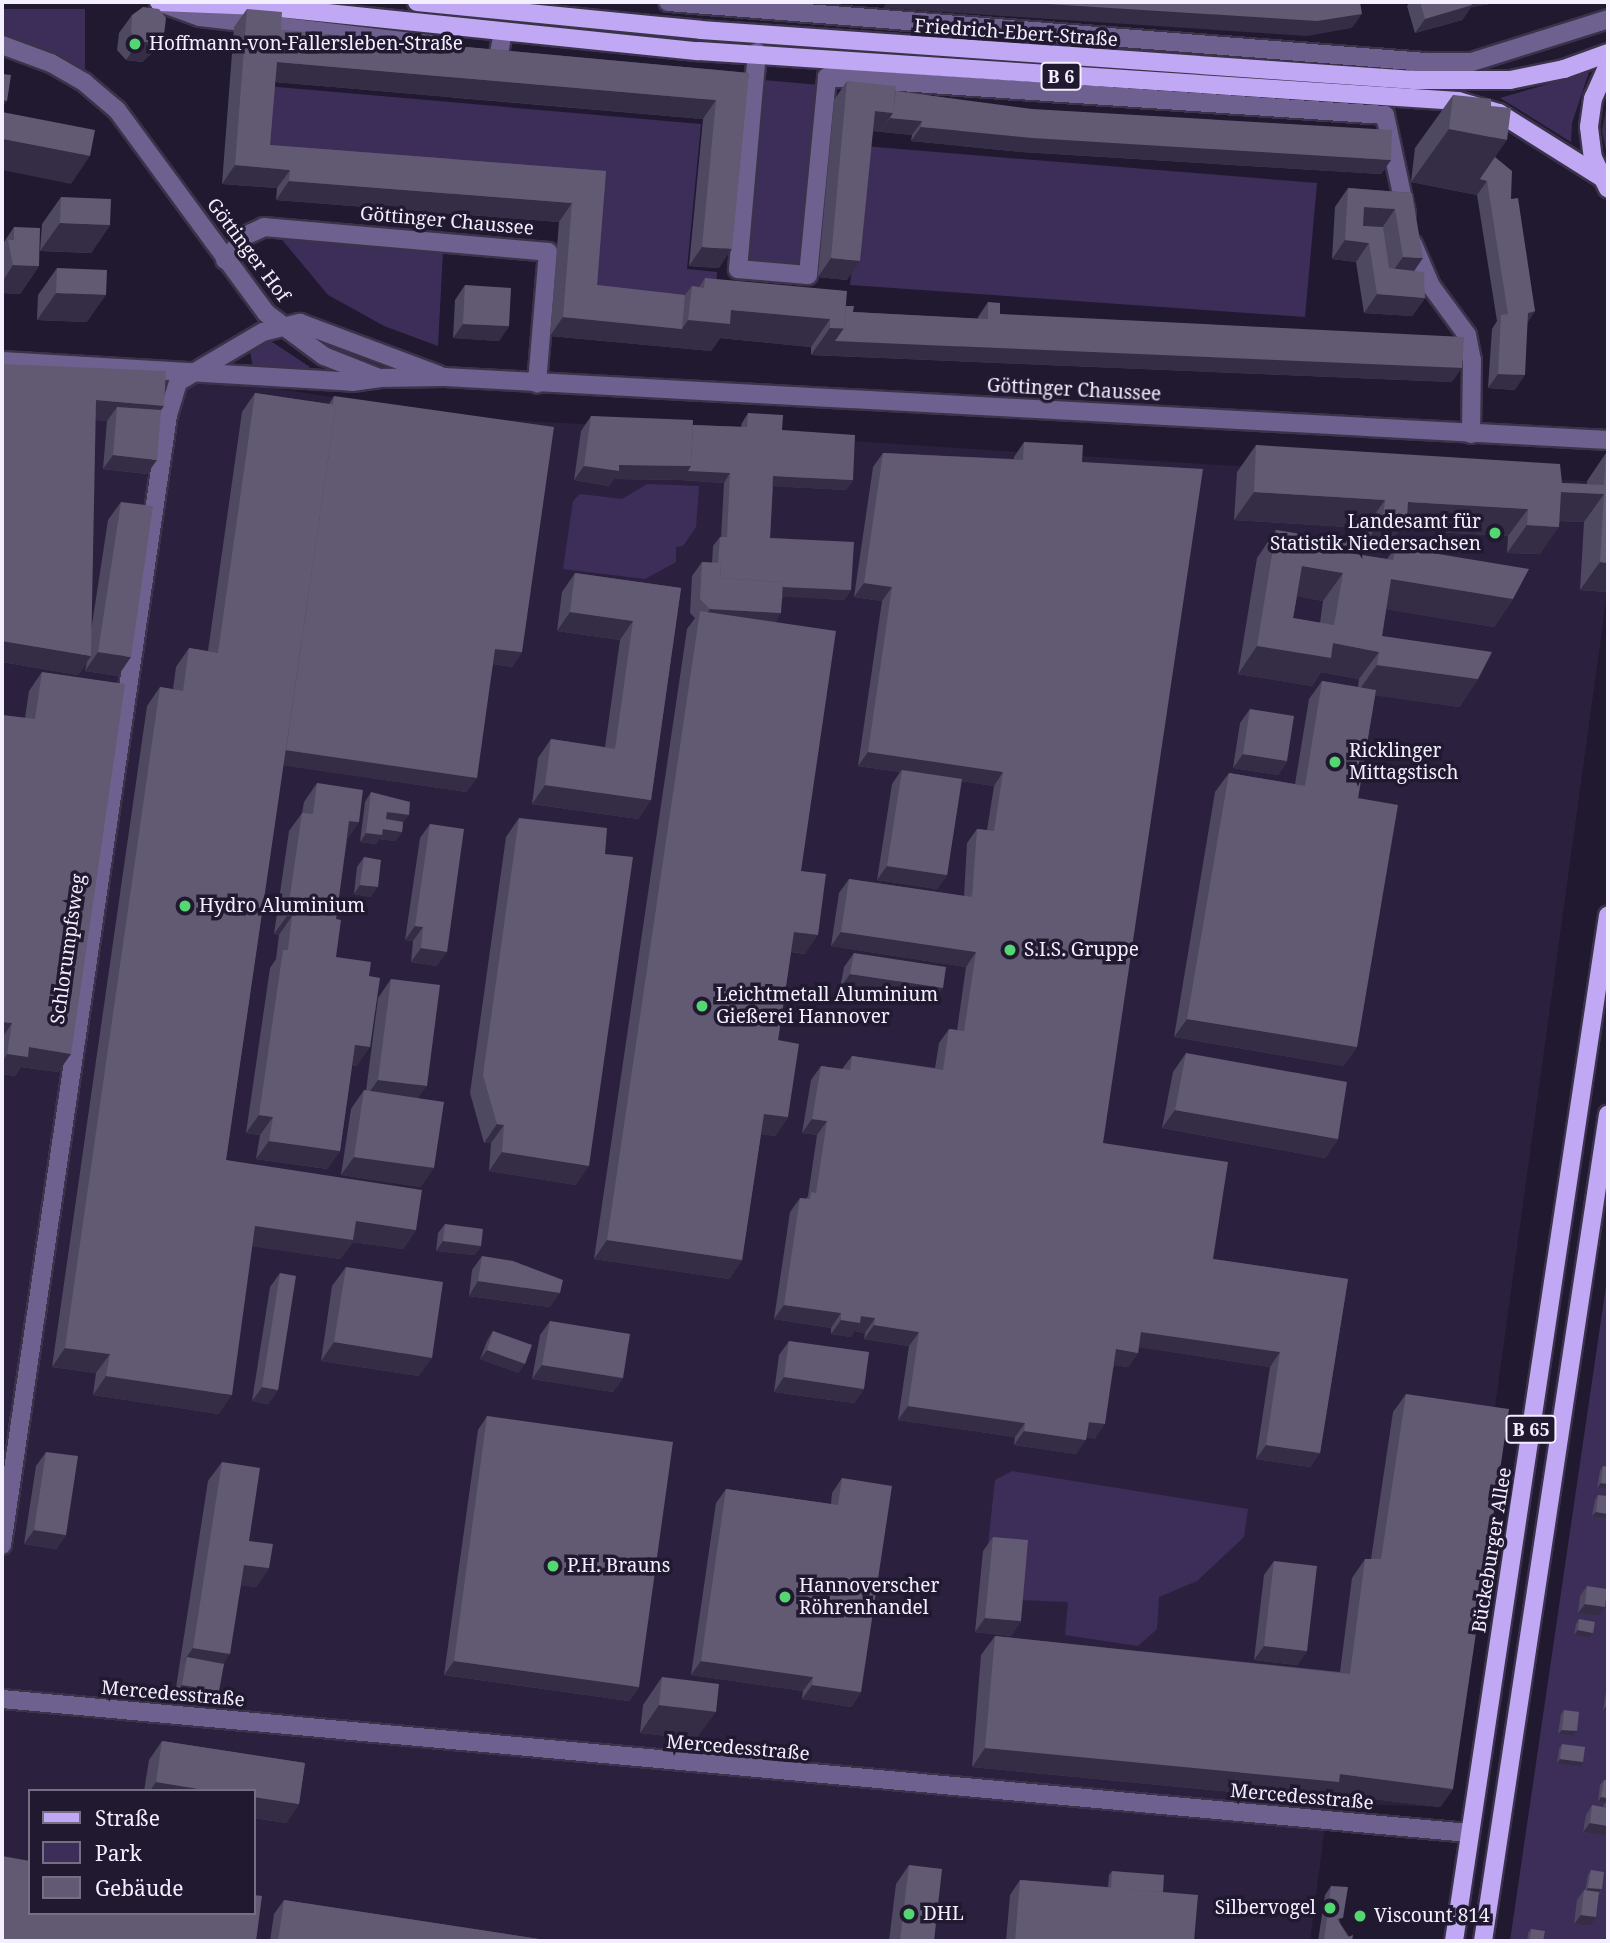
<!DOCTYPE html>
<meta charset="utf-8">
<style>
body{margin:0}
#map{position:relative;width:1610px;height:1943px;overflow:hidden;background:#211930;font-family:"Noto Serif",serif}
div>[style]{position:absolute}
.built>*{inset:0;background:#2b213e}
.green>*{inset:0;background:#3d2e59}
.roads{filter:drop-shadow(2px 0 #3a3349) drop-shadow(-2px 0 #3a3349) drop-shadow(0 2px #3a3349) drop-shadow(0 -2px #3a3349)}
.minor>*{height:18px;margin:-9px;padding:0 9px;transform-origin:9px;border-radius:9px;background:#6f618f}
.tertiary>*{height:18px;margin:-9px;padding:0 9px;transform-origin:9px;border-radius:9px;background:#6f618f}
.primary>*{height:18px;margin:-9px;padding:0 9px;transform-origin:9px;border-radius:9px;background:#c0a8f5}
.wall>*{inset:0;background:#4f4861}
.shaded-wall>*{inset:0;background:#352d46}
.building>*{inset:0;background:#615a72}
.dots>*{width:19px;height:19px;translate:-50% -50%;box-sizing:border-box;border:4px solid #211930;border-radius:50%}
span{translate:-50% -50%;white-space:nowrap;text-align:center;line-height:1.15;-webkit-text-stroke:7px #211930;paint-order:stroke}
.shield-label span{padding:2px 5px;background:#211930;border:2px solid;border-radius:5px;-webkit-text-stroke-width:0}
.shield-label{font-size:18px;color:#f3efff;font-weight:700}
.street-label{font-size:19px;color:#f3efff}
.poi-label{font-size:19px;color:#f3efff}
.left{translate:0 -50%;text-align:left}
.right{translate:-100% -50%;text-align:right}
.frame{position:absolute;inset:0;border:4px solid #f3efff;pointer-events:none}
.legend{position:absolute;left:28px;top:1789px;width:228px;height:126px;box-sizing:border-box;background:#211930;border:2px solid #756f83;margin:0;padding:9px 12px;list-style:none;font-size:21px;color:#f3efff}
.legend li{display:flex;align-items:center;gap:14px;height:35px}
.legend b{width:35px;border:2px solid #756f83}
</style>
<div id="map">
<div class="built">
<div style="clip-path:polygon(evenodd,2px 361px,205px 378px,472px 418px,740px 433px,741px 423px,777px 424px,777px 436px,1217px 465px,1608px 482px,1608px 586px,1440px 1807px,1328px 1803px,1310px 1941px,2px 1941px,2px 361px,30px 1791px,254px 1791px,254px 1913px,30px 1913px,30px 1791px)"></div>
</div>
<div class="green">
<div style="clip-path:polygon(2px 9px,85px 9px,85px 76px,2px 38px)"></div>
<div style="clip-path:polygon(1589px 72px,1572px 123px,1571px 142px,1500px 98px)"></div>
<div style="clip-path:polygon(763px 80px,820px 85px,803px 267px,747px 263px)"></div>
<div style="clip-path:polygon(266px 86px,701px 124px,687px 269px,717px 272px,716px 289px,753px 303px,592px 299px,602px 184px,260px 160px)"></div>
<div style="clip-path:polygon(1608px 98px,1608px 160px,1602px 131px)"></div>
<div style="clip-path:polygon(863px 146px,1317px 183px,1305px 317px,850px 285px)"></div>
<div style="clip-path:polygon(279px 236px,443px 252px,438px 346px,384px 326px,328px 295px)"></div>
<div style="clip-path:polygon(269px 340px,310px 367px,304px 373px,253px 369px,250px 351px)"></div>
<div style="clip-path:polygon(647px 484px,699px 486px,696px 527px,683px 546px,676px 547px,676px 562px,645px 579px,563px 569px,573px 501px,580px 494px,622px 499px)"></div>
<div style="clip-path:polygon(1606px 1286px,1608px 1941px,1510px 1941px,1529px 1811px)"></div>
<div style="clip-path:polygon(1012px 1471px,1248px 1509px,1244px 1537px,1197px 1581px,1159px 1597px,1157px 1629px,1138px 1646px,1065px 1635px,1068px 1602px,1019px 1600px,988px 1545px,995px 1480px)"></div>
</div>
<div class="roads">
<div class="minor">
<div style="left:668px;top:2px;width:760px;rotate:4.53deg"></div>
<div style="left:164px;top:4px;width:38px;rotate:20deg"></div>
<div style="left:200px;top:17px;width:232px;rotate:6.7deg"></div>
<div style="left:2px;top:45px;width:52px;rotate:20.2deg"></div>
<div style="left:51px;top:63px;width:39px;rotate:30deg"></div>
<div style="left:85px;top:83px;width:42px;rotate:40.2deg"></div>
<div style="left:117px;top:110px;width:252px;rotate:53.7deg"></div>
<div style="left:266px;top:313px;width:72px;rotate:36.6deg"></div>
<div style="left:324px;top:356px;width:59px;rotate:21.8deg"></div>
<div style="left:379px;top:378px;width:65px;rotate:-0.9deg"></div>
<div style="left:444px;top:377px;width:1166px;rotate:3.1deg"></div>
<div style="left:757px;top:52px;width:218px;rotate:95deg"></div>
<div style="left:738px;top:269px;width:70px;rotate:4.9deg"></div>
<div style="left:808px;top:275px;width:199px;rotate:-84.5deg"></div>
<div style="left:827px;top:77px;width:559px;rotate:3.9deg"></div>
<div style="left:499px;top:53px;width:21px;rotate:-79deg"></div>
<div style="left:1385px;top:115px;width:100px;rotate:77.9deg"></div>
<div style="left:1413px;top:244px;width:46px;rotate:66.8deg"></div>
<div style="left:1431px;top:286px;width:61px;rotate:53.7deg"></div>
<div style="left:1467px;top:335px;width:25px;rotate:79deg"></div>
<div style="left:1472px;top:360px;width:74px;rotate:90.8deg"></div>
<div style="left:225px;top:260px;width:33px;rotate:-49deg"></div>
<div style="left:247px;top:235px;width:19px;rotate:-25deg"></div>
<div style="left:264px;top:227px;width:285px;rotate:5deg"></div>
<div style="left:548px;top:252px;width:132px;rotate:94.8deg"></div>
<div style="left:2px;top:361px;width:351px;rotate:3.4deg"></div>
<div style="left:352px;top:382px;width:27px;rotate:-8deg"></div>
<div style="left:2px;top:1545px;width:1142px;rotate:-81.64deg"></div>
<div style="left:168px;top:415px;width:34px;rotate:-73deg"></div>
<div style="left:178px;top:382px;width:99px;rotate:-30.5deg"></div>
<div style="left:263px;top:332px;width:38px;rotate:-14deg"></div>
<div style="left:300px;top:323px;width:148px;rotate:20.5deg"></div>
<div style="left:2px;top:1699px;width:1474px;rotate:5.22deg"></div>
</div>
<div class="tertiary">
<div style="left:1414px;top:80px;width:22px;rotate:-56deg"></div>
<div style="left:1426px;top:62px;width:46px"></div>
<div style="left:1472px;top:62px;width:143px;rotate:-17.5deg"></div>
</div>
<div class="primary">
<div style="left:159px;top:2px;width:101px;rotate:2.3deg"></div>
<div style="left:260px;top:6px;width:441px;rotate:5.9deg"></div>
<div style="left:699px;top:51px;width:761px;rotate:3.77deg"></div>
<div style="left:1458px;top:101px;width:43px;rotate:16.3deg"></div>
<div style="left:1499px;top:113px;width:120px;rotate:32.1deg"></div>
<div style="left:417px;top:2px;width:285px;rotate:5.6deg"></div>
<div style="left:701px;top:30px;width:715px;rotate:4.01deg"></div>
<div style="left:1414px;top:80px;width:96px"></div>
<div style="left:1510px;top:80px;width:55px;rotate:-11.5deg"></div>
<div style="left:1564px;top:69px;width:47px;rotate:-20deg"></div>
<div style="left:1608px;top:65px;width:36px;rotate:114deg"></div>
<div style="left:1593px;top:98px;width:29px;rotate:98deg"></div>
<div style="left:1589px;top:127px;width:31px;rotate:83deg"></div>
<div style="left:1593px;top:158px;width:34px;rotate:64deg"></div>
<div style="left:1454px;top:1941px;width:1037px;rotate:-81.46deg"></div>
<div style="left:1483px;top:1941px;width:836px;rotate:-81.4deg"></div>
</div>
</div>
<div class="wall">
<div style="clip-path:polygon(1410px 2px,1502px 2px,1471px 7px,1462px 20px,1415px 33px,1407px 6px)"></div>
<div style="clip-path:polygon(247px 9px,281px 30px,749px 73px,719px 268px,689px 266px,703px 119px,275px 82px,270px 145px,606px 171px,597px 285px,685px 295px,692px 286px,699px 287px,705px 278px,846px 306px,853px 312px,978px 319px,978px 317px,988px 302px,1000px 314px,1452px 382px,811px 355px,811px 347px,720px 338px,711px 351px,550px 336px,559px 222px,276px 200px,277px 188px,222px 184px,234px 27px)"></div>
<div style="clip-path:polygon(132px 15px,151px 54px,142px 62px,126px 60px,117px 50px,119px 33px)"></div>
<div style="clip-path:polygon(847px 81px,896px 91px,1391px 160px,1381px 174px,1022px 152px,911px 141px,912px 135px,873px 131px,847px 280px,818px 277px,834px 100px)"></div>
<div style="clip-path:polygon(1453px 95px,1491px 106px,1495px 157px,1511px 199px,1535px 311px,1527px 323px,1515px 390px,1488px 388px,1492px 329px,1497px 321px,1477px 195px,1411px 182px,1415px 148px)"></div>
<div style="clip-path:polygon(1348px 188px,1412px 193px,1414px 271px,1425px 298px,1412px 316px,1364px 313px,1356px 262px,1332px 259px,1335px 207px)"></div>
<div style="clip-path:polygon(61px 197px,110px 225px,91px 253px,40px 251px,42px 224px)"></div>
<div style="clip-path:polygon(14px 227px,39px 266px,20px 294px,2px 293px,2px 245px)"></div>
<div style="clip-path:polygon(57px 268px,87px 322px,37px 320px,38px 295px)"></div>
<div style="clip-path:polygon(465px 285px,509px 326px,499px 341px,453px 338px,455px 300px)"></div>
<div style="clip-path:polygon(2px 364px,161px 410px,147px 474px,103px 469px,107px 421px,95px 420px,91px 631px,108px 520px,121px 502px,118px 676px,85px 671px,87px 662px,78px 675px,2px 662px)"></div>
<div style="clip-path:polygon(255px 393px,329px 404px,334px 396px,522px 652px,512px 667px,493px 664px,467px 792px,283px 765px,226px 1160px,416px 1230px,403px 1249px,353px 1242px,340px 1259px,252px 1246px,219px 1414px,93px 1395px,96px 1373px,52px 1367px,147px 706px,160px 687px,173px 689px,176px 667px,189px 648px,208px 651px,242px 412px)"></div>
<div style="clip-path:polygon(748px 413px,782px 430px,853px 480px,846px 490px,773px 486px,770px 538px,851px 590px,844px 600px,783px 596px,776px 622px,801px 871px,805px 954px,791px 952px,778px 1040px,788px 1117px,775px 1136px,761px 1134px,742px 1260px,729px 1279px,594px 1259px,687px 629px,695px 618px,690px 613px,692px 576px,702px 562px,712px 563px,713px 546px,720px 537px,721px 537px,724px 483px,681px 480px,614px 479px,609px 486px,574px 480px,581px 431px,591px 416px,693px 425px,741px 427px,742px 423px)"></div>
<div style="clip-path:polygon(1024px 442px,1082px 462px,1103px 1143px,1213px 1259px,1348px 1279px,1320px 1453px,1310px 1467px,1256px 1459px,1270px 1367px,1139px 1347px,1138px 1353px,1128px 1367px,1114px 1365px,1095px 1439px,1087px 1437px,1076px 1454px,1014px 1445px,1015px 1437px,898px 1420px,909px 1346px,864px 1339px,865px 1333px,854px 1331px,851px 1337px,831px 1334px,831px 1328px,774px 1319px,790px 1212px,800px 1198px,806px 1199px,808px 1196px,817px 1135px,802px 1133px,811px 1080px,821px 1066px,842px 1069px,852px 1056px,935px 1068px,939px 1043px,949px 1029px,957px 1030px,966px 967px,831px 946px,839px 893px,849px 879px,964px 896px,967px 843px,977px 829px,987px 830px,994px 786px,961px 781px,947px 875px,937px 889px,877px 880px,892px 784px,900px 772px,858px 766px,882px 601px,854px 597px,873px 467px,883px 453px,1014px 459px,1014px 457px)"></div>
<div style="clip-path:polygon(1256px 445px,1562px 483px,1587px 484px,1587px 481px,1606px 453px,1608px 453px,1608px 592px,1580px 590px,1584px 522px,1560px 521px,1540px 554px,1507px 553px,1508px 536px,1399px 530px,1388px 546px,1364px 545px,1365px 528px,1234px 520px,1237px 472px)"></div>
<div style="clip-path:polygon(evenodd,1276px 530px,1348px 553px,1387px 559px,1396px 547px,1513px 599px,1494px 627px,1386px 609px,1382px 636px,1478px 679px,1459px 707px,1375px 695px,1358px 798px,1357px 1047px,1343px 1066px,1174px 1037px,1215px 792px,1229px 773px,1295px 784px,1309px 699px,1322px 681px,1358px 687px,1359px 679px,1321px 672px,1312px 686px,1238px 674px,1257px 558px,1276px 530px,1297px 596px,1323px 601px,1320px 623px,1293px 618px,1297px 596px)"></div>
<div style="clip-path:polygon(575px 573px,681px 588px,651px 800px,638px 819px,532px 804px,538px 758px,551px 739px,605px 747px,620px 640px,557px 631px,562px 592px)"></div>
<div style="clip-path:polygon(42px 672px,71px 1054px,58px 1072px,21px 1067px,15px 1076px,2px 1074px,2px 715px,25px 718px,29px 691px)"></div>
<div style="clip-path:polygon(1250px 709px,1287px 761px,1278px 775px,1233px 768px,1240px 723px)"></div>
<div style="clip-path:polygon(317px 783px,359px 822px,347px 839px,336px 919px,336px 957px,357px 1066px,352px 1065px,340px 1151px,327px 1169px,256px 1159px,260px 1135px,246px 1133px,270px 968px,276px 959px,279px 935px,274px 934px,289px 831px,302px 813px,304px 802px)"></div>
<div style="clip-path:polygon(371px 792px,403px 824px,402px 832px,395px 841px,379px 839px,376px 844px,360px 842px,365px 802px)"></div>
<div style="clip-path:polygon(519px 818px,576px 1185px,489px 1171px,491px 1143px,484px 1143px,470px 1093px,506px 837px)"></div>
<div style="clip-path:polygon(430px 824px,437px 966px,411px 962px,413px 941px,405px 940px,420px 838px)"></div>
<div style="clip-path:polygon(364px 857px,371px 897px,354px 894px,357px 867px)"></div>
<div style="clip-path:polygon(854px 953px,933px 1003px,840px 988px,844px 967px)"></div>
<div style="clip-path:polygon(391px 979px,418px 1098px,421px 1187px,341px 1175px,351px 1109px,364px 1090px,366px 1091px,378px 998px)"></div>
<div style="clip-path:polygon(1186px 1053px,1338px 1139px,1325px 1158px,1162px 1128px,1173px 1072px)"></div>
<div style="clip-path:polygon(445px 1224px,481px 1246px,474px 1255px,436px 1251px,438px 1233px)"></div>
<div style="clip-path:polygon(482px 1256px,550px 1307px,469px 1296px,472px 1270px)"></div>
<div style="clip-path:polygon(346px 1267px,419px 1376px,321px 1361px,332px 1286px)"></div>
<div style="clip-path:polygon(280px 1273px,278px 1390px,268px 1404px,252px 1401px,270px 1287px)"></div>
<div style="clip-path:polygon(550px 1321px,623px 1378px,613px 1392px,532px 1379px,540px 1335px)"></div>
<div style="clip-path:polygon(493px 1331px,519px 1373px,480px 1359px,487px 1341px)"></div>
<div style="clip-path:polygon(789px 1341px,864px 1389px,854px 1403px,774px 1392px,779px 1355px)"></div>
<div style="clip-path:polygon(1406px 1394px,1453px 1789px,1440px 1807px,1331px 1794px,1326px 1801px,972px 1767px,981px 1655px,995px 1636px,1340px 1672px,1352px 1578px,1365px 1559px,1371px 1559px,1393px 1412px)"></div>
<div style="clip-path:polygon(487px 1416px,639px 1687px,629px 1701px,444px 1675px,478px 1430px)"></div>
<div style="clip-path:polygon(46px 1452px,66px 1535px,56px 1549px,24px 1544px,36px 1466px)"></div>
<div style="clip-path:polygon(222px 1462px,249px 1541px,269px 1568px,256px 1587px,241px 1585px,224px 1664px,212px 1701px,175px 1694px,208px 1481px)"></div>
<div style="clip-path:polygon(1603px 1466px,1608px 1467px,1608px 1489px,1597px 1488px,1600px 1471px)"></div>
<div style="clip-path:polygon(842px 1478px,861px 1692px,851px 1707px,802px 1699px,803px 1691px,691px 1675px,716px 1503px,726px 1489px,831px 1504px,832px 1493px)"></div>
<div style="clip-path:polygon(1598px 1495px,1607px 1519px,1592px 1516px,1595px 1500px)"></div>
<div style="clip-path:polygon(993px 1537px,1021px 1621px,1011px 1636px,975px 1632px,983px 1551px)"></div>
<div style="clip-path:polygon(1274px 1561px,1307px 1651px,1297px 1665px,1254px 1660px,1264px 1575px)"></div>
<div style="clip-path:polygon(1587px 1586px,1598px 1616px,1578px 1613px,1580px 1596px)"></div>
<div style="clip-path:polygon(1579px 1619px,1593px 1633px,1590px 1638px,1574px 1635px,1576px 1624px)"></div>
<div style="clip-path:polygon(662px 1677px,696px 1739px,640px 1733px,643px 1705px)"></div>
<div style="clip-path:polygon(1608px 1688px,1608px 1711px,1603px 1711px,1606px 1692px)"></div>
<div style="clip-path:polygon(1564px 1710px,1573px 1736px,1558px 1734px,1561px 1714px)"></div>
<div style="clip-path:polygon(162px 1741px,305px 1763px,299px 1804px,286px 1823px,254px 1818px,254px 1791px,144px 1791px,149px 1760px)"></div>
<div style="clip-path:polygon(1562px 1744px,1580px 1767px,1557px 1764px,1559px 1749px)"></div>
<div style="clip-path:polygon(1604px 1780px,1608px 1781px,1608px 1830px,1604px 1836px,1583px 1832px,1586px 1815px,1592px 1805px,1603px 1807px,1605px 1803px,1598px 1802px,1600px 1785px)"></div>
<div style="clip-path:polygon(909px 1865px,934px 1941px,889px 1941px,896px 1884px)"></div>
<div style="clip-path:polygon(1591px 1870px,1602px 1889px,1599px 1894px,1590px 1926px,1574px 1924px,1577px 1900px,1584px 1890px,1585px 1891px,1588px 1875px)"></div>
<div style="clip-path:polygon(1112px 1871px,1163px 1892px,1194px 1941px,1006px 1941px,1010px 1895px,1020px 1880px,1108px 1887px,1109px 1875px)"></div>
<div style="clip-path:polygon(1331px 1886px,1340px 1923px,1352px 1941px,1318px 1941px,1325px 1895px)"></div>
<div style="clip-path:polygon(284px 1900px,552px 1941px,270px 1941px,274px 1914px)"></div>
<div style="clip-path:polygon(1531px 1929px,1543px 1941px,1527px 1941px,1528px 1933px)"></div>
</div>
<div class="shaded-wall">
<div style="clip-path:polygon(887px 2px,1016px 2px,1362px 14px,1352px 28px,1307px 36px,883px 8px)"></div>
<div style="clip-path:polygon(1470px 2px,1502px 2px,1471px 7px,1462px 20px,1415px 33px,1425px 19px)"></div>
<div style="clip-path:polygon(164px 35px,151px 54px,142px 62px,126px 60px,139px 41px)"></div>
<div style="clip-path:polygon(277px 62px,716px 100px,703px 119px,264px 81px)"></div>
<div style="clip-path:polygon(2px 100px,7px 101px,2px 108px)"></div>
<div style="clip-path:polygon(875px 111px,893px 113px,880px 132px,861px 130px)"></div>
<div style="clip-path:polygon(890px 118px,922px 121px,912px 135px,880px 132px)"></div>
<div style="clip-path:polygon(921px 127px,1391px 160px,1381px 174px,1022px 152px,911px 141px)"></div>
<div style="clip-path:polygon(1449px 129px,1507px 140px,1480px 179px,1487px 181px,1477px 195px,1411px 182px)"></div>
<div style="clip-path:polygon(2px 139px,90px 156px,71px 184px,2px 170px)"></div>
<div style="clip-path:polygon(235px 165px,290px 170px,277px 188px,222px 184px)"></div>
<div style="clip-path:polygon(289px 181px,572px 203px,559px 222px,276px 200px)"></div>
<div style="clip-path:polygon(1364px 207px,1395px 209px,1382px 228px,1351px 225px)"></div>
<div style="clip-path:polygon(60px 223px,110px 225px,91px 253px,40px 251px)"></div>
<div style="clip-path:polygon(1345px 240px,1369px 243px,1356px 262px,1332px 259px)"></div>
<div style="clip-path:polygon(702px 247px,732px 249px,719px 268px,689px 266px)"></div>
<div style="clip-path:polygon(1403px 257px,1423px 258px,1410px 277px,1390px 275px)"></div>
<div style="clip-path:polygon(831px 258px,860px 261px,847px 280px,818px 277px)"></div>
<div style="clip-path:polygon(13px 265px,39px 266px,20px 294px,2px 293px,2px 282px)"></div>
<div style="clip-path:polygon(56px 293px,106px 295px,87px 322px,37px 320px)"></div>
<div style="clip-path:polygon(1377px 294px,1425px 298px,1412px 316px,1364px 313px)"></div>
<div style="clip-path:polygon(731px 310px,830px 319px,811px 347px,720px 338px,711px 351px,550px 336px,563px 317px,682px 329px,688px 320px)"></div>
<div style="clip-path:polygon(1535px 311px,1526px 325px,1528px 313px)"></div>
<div style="clip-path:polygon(463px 324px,509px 326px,499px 341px,453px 338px)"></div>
<div style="clip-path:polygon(830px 328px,1462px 368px,1452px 382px,811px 355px)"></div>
<div style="clip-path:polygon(1498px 374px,1525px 375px,1515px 390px,1488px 388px)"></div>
<div style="clip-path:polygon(96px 400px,164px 406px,151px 424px,117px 407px,107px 421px,82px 419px)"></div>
<div style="clip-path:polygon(113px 455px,157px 460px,147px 474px,103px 469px)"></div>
<div style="clip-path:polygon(619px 465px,691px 466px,730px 473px,724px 483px,681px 480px,614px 479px,609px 486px,574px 480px,584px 466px)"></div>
<div style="clip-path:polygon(773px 476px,853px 480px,846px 490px,767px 486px)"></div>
<div style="clip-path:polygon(1254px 492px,1385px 500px,1365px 528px,1234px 520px)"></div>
<div style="clip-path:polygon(1561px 492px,1604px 494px,1584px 522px,1542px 520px)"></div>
<div style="clip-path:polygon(1408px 502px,1528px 509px,1508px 536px,1399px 530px,1388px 546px,1364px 545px,1383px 517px)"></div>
<div style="clip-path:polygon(1527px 525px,1559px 527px,1540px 554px,1507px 553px)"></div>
<div style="clip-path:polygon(1600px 562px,1608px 563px,1608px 592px,1580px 590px)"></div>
<div style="clip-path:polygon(1302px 566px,1343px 573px,1323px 601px,1283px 594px)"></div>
<div style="clip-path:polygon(1391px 579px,1513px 599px,1494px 627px,1372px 607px)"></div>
<div style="clip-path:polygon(717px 583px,851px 590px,844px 600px,710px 593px)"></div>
<div style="clip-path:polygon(864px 583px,892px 587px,882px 601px,854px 597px)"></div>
<div style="clip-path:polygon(710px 609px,781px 613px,772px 628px,700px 624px)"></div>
<div style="clip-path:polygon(570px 612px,633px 621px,620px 640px,557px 631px)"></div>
<div style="clip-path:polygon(2px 641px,91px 656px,78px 675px,2px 662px)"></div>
<div style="clip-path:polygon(1333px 643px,1379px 652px,1359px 679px,1321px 672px,1312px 686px,1238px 674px,1257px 646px)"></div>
<div style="clip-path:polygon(495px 649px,522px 652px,512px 667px,486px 663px)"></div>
<div style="clip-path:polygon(98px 652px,131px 657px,118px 676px,85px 671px)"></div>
<div style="clip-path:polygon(1377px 665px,1478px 679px,1459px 707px,1357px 693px)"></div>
<div style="clip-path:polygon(284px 750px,477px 778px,467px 792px,274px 764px)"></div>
<div style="clip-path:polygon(868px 752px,1003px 772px,994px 786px,902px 772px,902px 770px,900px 772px,858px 766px)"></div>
<div style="clip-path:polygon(1243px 754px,1287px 761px,1278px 775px,1233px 768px)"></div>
<div style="clip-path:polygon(545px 785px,651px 800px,638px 819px,532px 804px)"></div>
<div style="clip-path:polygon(387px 812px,409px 815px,402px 825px,380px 822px)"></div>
<div style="clip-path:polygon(349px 821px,359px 822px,346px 841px)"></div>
<div style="clip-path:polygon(383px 829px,402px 832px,395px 841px,379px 839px,376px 844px,360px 842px,366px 833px)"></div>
<div style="clip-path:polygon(887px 866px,947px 875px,937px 889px,877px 880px)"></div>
<div style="clip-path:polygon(360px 885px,378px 887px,371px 897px,354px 894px)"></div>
<div style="clip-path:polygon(287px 916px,292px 916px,279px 935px,274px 934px)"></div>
<div style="clip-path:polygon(415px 926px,423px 927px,413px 941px,405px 940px)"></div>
<div style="clip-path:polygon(794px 932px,818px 935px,805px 954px,781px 950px)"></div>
<div style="clip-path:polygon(841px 932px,976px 952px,966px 967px,831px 946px)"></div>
<div style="clip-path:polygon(421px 948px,447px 952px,437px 966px,411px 962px)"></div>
<div style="clip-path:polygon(850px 974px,943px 988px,933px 1003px,840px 988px)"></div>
<div style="clip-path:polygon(1187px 1019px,1357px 1047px,1343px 1066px,1174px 1037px)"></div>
<div style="clip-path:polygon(2px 1022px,12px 1023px,2px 1038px)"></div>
<div style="clip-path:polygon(355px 1045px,370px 1047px,357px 1066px,342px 1063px)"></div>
<div style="clip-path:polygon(29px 1047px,71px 1054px,58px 1072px,21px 1067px,15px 1076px,2px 1074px,2px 1062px,7px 1054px)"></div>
<div style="clip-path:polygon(378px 1080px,427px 1086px,414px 1104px,365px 1098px)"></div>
<div style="clip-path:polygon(1175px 1110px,1338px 1139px,1325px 1158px,1162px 1128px)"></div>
<div style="clip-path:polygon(764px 1114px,788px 1117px,775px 1136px,751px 1133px)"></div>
<div style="clip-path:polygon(259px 1115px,273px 1117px,260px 1135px,246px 1133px)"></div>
<div style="clip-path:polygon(812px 1119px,827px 1121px,817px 1135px,802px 1133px)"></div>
<div style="clip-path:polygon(497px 1124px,504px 1125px,491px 1143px,484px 1143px)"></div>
<div style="clip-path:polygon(269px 1141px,340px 1151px,327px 1169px,256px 1159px)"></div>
<div style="clip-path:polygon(502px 1152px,589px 1166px,576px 1185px,489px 1171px)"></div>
<div style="clip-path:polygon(354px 1157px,434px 1168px,421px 1187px,341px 1175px)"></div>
<div style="clip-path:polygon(356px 1221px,416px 1230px,403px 1249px,353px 1242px,340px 1259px,242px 1245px,255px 1226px)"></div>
<div style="clip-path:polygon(607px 1240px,742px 1260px,729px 1279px,594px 1259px)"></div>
<div style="clip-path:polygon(443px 1241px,481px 1246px,474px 1255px,436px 1251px)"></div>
<div style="clip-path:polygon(478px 1281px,560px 1293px,550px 1307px,469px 1296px)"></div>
<div style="clip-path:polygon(784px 1305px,841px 1313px,831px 1328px,774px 1319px)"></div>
<div style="clip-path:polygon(861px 1316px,875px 1318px,865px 1333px,854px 1331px,851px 1337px,831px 1334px,841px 1320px)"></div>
<div style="clip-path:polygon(874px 1325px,919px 1332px,909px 1346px,864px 1339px)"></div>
<div style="clip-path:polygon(1141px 1332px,1280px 1352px,1270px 1367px,1131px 1346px)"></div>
<div style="clip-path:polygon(334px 1342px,432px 1358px,419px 1376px,321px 1361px)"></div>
<div style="clip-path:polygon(65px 1348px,110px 1354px,96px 1373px,52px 1367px)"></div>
<div style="clip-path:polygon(1116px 1349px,1138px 1353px,1128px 1367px,1106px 1364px)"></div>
<div style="clip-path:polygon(487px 1350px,525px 1364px,519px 1373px,480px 1359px)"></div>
<div style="clip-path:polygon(542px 1365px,623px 1378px,613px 1392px,532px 1379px)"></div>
<div style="clip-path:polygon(106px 1376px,232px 1395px,219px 1414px,93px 1395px)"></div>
<div style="clip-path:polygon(784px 1377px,864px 1389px,854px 1403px,774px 1392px)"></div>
<div style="clip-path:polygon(262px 1387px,278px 1390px,268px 1404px,252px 1401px)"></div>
<div style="clip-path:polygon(908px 1406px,1025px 1423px,1015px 1437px,898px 1420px)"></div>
<div style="clip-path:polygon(1089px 1422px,1105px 1424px,1095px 1439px,1079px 1436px)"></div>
<div style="clip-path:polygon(1024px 1431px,1086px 1440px,1076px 1454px,1014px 1445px)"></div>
<div style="clip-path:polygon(1266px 1445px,1320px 1453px,1310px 1467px,1256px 1459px)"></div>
<div style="clip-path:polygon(1601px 1483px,1608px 1484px,1608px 1489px,1597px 1488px)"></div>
<div style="clip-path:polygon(1596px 1512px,1608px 1514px,1608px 1517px,1607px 1519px,1592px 1516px)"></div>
<div style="clip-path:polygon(34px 1530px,66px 1535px,56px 1549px,24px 1544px)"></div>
<div style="clip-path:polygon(244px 1565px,269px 1568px,256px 1587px,231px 1584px)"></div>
<div style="clip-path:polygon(1585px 1604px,1605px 1607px,1598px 1616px,1578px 1613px)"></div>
<div style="clip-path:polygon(985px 1618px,1021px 1621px,1011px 1636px,975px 1632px)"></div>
<div style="clip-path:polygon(1578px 1630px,1593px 1633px,1590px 1638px,1574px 1635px)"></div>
<div style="clip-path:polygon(1264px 1646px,1307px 1651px,1297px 1665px,1254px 1660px)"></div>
<div style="clip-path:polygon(193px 1648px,230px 1654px,217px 1673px,187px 1657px,180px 1666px)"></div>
<div style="clip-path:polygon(454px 1661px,639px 1687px,629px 1701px,444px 1675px)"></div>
<div style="clip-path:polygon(701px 1661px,813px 1677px,803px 1691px,691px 1675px)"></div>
<div style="clip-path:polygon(182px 1685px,219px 1691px,212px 1701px,175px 1694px)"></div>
<div style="clip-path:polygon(812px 1685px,861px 1692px,851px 1707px,802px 1699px)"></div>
<div style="clip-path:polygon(1608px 1703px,1608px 1711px,1603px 1711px)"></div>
<div style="clip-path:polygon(659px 1705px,716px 1712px,696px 1739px,640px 1733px)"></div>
<div style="clip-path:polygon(1562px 1730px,1577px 1731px,1573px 1736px,1558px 1734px)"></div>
<div style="clip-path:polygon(985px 1748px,1340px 1774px,1453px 1789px,1440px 1807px,1331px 1794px,1326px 1801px,972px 1767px)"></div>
<div style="clip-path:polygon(1560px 1759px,1583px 1762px,1580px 1767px,1557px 1764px)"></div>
<div style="clip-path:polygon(156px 1782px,211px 1791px,150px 1791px)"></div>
<div style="clip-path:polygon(254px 1797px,299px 1804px,286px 1823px,254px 1818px)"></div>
<div style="clip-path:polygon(1601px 1797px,1608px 1798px,1608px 1804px,1607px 1800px,1605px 1803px,1598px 1802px)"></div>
<div style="clip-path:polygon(1590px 1823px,1608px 1826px,1608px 1830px,1604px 1836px,1583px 1832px)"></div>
<div style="clip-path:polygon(1588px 1888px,1602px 1889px,1598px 1894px,1585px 1892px)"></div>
<div style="clip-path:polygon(1581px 1915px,1596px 1917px,1590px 1926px,1574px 1924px)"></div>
</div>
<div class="building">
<div style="clip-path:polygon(1016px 2px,1360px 2px,1362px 14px,1317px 21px)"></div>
<div style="clip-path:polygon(1420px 2px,1471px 2px,1472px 5px,1425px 19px)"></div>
<div style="clip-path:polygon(143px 7px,159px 9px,166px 18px,164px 35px,155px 43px,139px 41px,131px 32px,132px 15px)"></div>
<div style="clip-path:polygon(247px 9px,282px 12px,281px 30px,749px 73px,732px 249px,702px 247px,716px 100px,277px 62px,270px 145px,606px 171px,597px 285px,685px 295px,682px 329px,563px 317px,572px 203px,289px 181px,290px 170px,235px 165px)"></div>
<div style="clip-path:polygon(2px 74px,11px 75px,7px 101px,2px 100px)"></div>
<div style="clip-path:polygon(847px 81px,896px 86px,893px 113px,875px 111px,860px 261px,831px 258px)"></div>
<div style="clip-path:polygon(896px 91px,1032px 109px,1392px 130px,1391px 160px,1032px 138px,921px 127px,922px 121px,890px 118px,893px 113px)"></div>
<div style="clip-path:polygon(1453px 95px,1491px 99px,1491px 106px,1511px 108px,1507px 140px,1449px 129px)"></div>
<div style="clip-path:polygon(2px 112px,95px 130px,90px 156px,2px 139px)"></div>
<div style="clip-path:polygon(1495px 157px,1512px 171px,1511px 199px,1518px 198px,1535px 311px,1528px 313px,1525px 375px,1498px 374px,1501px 315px,1508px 314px,1487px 181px,1480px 179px)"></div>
<div style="clip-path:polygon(1348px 188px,1412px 193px,1423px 258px,1403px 257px,1395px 209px,1364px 207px,1363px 226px,1383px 227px,1389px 268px,1424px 272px,1425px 298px,1377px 294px,1369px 243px,1345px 240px)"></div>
<div style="clip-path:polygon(61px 197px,111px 199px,110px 225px,60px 223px)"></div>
<div style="clip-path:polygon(14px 227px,40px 228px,39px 266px,13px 265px,8px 240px,14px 240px)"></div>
<div style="clip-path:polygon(57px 268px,107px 270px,106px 295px,56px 293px)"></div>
<div style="clip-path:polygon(705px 278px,847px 291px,844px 328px,830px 328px,830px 319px,731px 310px,730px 324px,688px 320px,692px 286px,704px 288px)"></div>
<div style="clip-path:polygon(465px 285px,511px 288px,509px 326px,463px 324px)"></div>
<div style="clip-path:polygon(988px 302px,1000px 303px,1000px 314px,1464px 337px,1462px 368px,835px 341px,844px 328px,846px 306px,854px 306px,853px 312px,988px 319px)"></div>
<div style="clip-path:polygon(2px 364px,166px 371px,164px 406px,96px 400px,91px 656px,2px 641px)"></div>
<div style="clip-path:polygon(255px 393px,336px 405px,226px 1160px,422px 1190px,416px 1230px,356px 1221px,353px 1240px,255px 1226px,232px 1395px,106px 1376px,110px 1354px,65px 1348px,160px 687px,183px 691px,189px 648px,218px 653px)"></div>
<div style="clip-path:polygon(334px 396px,554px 427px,522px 652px,495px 649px,477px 778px,286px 750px,336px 405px,333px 405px)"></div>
<div style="clip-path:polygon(117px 407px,161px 410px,157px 460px,113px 455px)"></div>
<div style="clip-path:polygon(748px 413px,783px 415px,782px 430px,855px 435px,853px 480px,773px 476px,770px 538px,854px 542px,851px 590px,783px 587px,783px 582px,720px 578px,721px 563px,718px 563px,720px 537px,727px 537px,730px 473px,688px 471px,691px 466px,693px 425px,747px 427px)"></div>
<div style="clip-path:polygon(591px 416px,693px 420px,691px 466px,619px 465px,619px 471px,584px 466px)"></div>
<div style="clip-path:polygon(1024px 442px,1083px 445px,1082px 462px,1203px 469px,1103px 1143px,1228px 1162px,1213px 1259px,1348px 1279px,1320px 1453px,1266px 1445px,1280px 1352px,1141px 1332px,1138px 1353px,1116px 1349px,1105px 1424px,1089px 1422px,1086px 1440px,1024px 1431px,1025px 1423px,908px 1406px,919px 1332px,874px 1325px,875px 1318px,861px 1316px,860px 1323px,841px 1320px,841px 1313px,784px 1305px,800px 1198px,810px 1199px,811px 1192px,816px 1193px,827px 1121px,812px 1119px,821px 1066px,850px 1070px,852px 1056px,943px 1070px,949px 1029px,964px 1031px,976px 952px,841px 932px,849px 879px,972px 897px,977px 829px,994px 831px,1003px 772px,868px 752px,892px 587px,864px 583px,883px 453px,1023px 460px)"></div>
<div style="clip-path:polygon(1256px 445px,1560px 464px,1562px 483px,1604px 485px,1606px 453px,1608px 453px,1608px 563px,1600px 562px,1604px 494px,1561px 492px,1559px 527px,1527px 525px,1528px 509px,1408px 502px,1407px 519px,1383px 517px,1385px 500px,1254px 492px)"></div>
<div style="clip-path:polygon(121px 502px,153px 506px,131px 657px,98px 652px)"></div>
<div style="clip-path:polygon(evenodd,1276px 530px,1350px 542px,1348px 553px,1393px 560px,1396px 547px,1529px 569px,1513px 599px,1391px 579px,1382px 636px,1492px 652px,1478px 679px,1377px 665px,1379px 652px,1333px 643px,1331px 658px,1257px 646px,1276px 530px,1302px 566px,1343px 573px,1334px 625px,1293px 618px,1302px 566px)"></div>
<div style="clip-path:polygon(702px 562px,721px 563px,720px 578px,783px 582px,781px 613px,710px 609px,700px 599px)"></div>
<div style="clip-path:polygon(575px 573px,681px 588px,651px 800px,545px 785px,551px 739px,615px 749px,633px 621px,570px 612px)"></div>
<div style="clip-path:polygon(700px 611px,836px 631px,801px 871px,826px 874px,818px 935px,794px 932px,778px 1040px,799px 1044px,788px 1117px,764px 1114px,742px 1260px,607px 1240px)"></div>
<div style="clip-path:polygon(42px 672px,125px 684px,71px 1054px,29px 1047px,28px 1057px,7px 1054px,12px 1023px,2px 1022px,2px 715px,35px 719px)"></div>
<div style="clip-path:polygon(1322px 681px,1376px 690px,1358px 798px,1398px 805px,1357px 1047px,1187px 1019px,1229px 773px,1305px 786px)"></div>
<div style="clip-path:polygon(1250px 709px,1294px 716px,1287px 761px,1243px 754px)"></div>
<div style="clip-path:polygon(902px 770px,962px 779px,947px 875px,887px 866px)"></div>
<div style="clip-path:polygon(317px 783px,363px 790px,359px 822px,349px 821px,336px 919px,341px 920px,336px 957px,371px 962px,369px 976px,380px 978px,370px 1047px,355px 1045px,340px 1151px,269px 1141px,273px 1117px,259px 1115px,283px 950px,288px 950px,292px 916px,287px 916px,302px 813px,313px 814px)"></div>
<div style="clip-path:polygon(371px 792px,410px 802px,409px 815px,387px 812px,386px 819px,403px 822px,402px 832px,383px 829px,382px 835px,366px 833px)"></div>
<div style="clip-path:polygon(519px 818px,607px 828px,605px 854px,633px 857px,589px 1166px,502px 1152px,504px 1125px,497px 1124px,483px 1075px)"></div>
<div style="clip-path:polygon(430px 824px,464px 829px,447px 952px,421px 948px,423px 927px,415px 926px)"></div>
<div style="clip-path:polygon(364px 857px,381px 860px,378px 887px,360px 885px)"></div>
<div style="clip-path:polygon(854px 953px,946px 967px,943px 988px,850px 974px)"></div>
<div style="clip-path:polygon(391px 979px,440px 985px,427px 1086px,378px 1080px)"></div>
<div style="clip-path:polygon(1186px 1053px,1347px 1082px,1338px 1139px,1175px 1110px)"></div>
<div style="clip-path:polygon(364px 1090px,444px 1102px,434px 1168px,354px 1157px)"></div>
<div style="clip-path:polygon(445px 1224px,483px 1229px,481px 1246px,443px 1241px)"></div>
<div style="clip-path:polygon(482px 1256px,513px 1261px,563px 1280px,560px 1293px,478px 1281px)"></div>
<div style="clip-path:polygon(346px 1267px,443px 1282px,432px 1358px,334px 1342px)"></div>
<div style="clip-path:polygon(280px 1273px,296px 1276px,278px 1390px,262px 1387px)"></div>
<div style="clip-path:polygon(550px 1321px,630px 1334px,623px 1378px,542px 1365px)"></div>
<div style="clip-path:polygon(493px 1331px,532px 1345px,525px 1364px,487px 1350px)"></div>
<div style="clip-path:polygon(789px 1341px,869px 1352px,864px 1389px,784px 1377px)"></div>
<div style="clip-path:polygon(1406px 1394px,1509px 1409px,1453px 1789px,1340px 1774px,1339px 1782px,985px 1748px,995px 1636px,1350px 1674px,1365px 1559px,1381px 1559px)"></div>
<div style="clip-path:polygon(487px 1416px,673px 1442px,639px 1687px,454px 1661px)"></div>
<div style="clip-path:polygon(46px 1452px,78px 1456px,66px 1535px,34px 1530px)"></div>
<div style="clip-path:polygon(222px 1462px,260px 1468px,249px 1541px,273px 1544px,269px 1568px,244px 1565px,230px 1654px,193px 1648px)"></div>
<div style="clip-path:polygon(1603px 1466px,1608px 1467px,1608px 1484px,1601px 1483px)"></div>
<div style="clip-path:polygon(842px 1478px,892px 1486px,861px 1692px,812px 1685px,813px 1677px,701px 1661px,726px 1489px,838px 1505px)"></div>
<div style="clip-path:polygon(1598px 1495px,1608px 1496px,1608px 1514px,1596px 1512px)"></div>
<div style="clip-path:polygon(993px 1537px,1028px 1540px,1021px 1621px,985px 1618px)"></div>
<div style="clip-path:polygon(1274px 1561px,1317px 1566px,1307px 1651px,1264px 1646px)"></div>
<div style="clip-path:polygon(1587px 1586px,1607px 1589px,1605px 1607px,1585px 1604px)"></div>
<div style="clip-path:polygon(1579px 1619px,1595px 1622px,1593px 1633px,1578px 1630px)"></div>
<div style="clip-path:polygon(187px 1657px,224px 1664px,219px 1691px,182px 1685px)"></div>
<div style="clip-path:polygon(662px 1677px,719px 1684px,716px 1712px,659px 1705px)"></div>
<div style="clip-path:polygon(1564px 1710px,1579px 1712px,1577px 1731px,1562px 1730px)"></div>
<div style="clip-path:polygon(162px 1741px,305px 1763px,299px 1804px,254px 1797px,254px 1791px,211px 1791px,156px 1782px)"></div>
<div style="clip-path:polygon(1562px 1744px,1585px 1747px,1583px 1762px,1560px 1759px)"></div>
<div style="clip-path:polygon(1604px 1780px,1608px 1781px,1608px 1798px,1601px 1797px)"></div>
<div style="clip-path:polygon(1607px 1800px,1608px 1826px,1590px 1823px,1592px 1805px,1606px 1808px)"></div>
<div style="clip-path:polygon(2px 1856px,30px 1861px,30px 1913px,254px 1913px,254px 1895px,262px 1896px,256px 1941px,2px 1941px)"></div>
<div style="clip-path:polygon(909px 1865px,942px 1869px,934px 1941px,900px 1941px)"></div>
<div style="clip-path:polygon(1591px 1870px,1604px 1872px,1602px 1889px,1588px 1888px)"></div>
<div style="clip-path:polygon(1112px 1871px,1164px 1875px,1163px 1892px,1111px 1888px)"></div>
<div style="clip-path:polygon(1020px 1880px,1198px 1895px,1194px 1941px,1015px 1941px)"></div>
<div style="clip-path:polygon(1331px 1886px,1348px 1887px,1343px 1918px,1337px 1919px,1348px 1937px,1353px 1935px,1352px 1941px,1324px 1941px)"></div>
<div style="clip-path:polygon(1584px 1890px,1599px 1892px,1596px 1917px,1581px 1915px)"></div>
<div style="clip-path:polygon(284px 1900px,552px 1941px,278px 1941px)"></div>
<div style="clip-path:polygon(1531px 1929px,1545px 1931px,1543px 1941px,1530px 1939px)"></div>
</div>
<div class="dots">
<div style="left:135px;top:44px;background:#54d672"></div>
<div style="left:1495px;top:533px;background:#54d672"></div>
<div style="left:1335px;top:762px;background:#54d672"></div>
<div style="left:185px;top:906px;background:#54d672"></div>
<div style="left:1010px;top:950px;background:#54d672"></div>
<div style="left:702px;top:1006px;background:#54d672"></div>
<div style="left:553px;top:1566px;background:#54d672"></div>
<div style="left:785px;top:1597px;background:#54d672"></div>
<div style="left:1330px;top:1908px;background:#54d672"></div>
<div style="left:909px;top:1914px;background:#54d672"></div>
<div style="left:1360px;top:1916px;background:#54d672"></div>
</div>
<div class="shield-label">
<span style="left:1061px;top:76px">B 6</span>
<span style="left:1531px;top:1429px">B 65</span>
</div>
<div class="street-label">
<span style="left:1016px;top:33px;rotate:4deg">Friedrich-Ebert-Straße</span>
<span style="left:447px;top:221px;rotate:5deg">Göttinger Chaussee</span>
<span style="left:248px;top:250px;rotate:53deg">Göttinger Hof</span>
<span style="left:1074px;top:390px;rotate:3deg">Göttinger Chaussee</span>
<span style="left:68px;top:949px;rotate:-82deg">Schlorumpfsweg</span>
<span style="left:1492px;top:1550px;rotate:-81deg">Bückeburger Allee</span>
<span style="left:173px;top:1694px;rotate:5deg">Mercedesstraße</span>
<span style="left:738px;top:1748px;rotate:5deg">Mercedesstraße</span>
<span style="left:1302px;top:1797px;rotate:5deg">Mercedesstraße</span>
</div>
<div class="poi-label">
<span class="left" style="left:149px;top:44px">Hoffmann-von-Fallersleben-Straße</span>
<span class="right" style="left:1481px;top:533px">Landesamt für<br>Statistik Niedersachsen</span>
<span class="left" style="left:1349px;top:762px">Ricklinger<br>Mittagstisch</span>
<span class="left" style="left:199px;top:906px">Hydro Aluminium</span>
<span class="left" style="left:1024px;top:950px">S.I.S. Gruppe</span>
<span class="left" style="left:716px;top:1006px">Leichtmetall Aluminium<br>Gießerei Hannover</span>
<span class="left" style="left:567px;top:1566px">P.H. Brauns</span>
<span class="left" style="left:799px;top:1597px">Hannoverscher<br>Röhrenhandel</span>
<span class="right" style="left:1316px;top:1908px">Silbervogel</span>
<span class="left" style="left:923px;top:1914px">DHL</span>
<span class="left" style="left:1374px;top:1916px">Viscount 814</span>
</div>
<div class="frame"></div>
<ul class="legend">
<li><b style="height:9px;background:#c0a8f5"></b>Straße</li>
<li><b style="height:19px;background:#3d2e59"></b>Park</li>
<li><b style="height:19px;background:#615a72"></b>Gebäude</li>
</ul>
</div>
